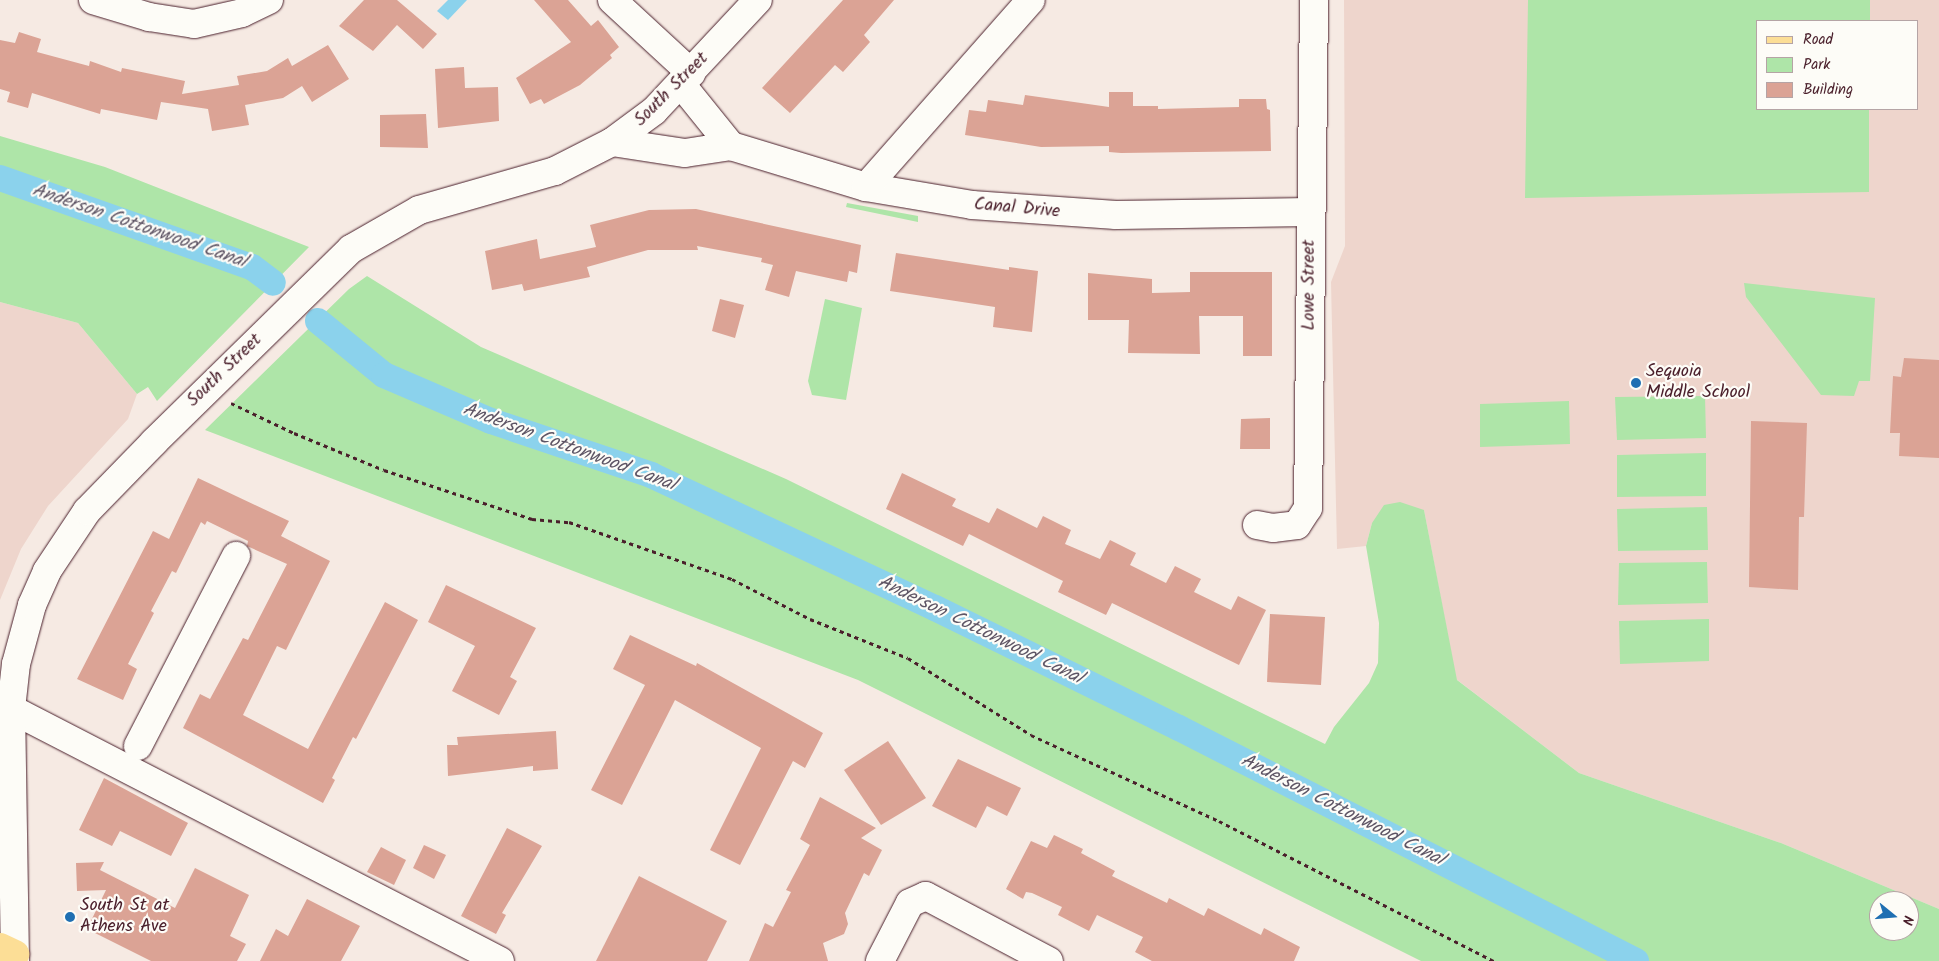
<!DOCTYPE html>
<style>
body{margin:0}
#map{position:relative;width:1939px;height:961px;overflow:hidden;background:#f6eae3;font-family:Kalam,sans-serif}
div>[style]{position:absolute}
.built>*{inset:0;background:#eed5cc}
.green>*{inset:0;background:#aee5a8}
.water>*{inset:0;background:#8bd2ec}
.canal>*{height:26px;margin:-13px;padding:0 13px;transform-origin:13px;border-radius:13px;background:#8bd2ec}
.building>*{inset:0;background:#dba395}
.path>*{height:3px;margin-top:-1.5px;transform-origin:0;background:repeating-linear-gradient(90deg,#4a1f2b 0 4px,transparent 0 8px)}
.roads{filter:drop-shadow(0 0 1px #4a1f2b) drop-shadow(0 0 1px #4a1f2b)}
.minor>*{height:28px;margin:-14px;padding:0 14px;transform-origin:14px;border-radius:14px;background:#fdfcf7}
.major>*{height:28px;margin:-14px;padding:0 14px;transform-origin:14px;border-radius:14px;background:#fcde96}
.dots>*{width:14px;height:14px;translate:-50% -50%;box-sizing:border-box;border:2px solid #fdfcf7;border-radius:50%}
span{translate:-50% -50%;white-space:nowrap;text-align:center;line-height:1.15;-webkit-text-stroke:4.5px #fdfcf7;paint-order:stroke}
.street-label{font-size:18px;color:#4a1f2b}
.poi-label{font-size:18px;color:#4a1f2b}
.left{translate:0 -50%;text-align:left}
.water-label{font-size:19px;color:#5e5565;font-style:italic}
.legend{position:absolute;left:1756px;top:20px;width:162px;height:90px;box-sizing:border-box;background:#fdfcf7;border:1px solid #b5a4a5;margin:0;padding:6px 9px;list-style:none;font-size:15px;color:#4a1f2b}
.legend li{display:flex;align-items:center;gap:10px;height:25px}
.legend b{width:25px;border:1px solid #b5a4a5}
.north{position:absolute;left:1869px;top:891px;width:50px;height:50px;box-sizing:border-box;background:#fdfcf7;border:1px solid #b5a4a5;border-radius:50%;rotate:107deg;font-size:14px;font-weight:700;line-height:20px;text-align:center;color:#4a1f2b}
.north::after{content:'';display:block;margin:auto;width:18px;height:22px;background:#1f6fb2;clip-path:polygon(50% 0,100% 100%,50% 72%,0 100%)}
</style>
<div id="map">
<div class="built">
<i style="clip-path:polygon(evenodd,1344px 0,1939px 0,1939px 909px,1781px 843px,1579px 773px,1456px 679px,1424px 510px,1372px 523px,1366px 546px,1337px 549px,1331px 282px,1345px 246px,1344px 0,1758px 21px,1918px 21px,1918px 109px,1758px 109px,1758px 21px)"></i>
<i style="clip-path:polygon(0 302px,78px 323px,137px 394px,128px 419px,48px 506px,21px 549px,0 600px)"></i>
</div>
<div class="green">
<i style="clip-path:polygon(1528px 0,1870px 0,1870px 21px,1758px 21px,1758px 109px,1869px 109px,1869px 192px,1525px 198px)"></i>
<i style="clip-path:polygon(0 136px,105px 167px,309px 247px,157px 401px,148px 387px,137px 394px,78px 323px,0 302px)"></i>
<i style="clip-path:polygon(847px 203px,918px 216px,918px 222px,846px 207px)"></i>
<i style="clip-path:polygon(evenodd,367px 276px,481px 347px,786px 479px,1325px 744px,1334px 727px,1369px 683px,1378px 663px,1379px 623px,1366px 546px,1372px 523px,1384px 505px,1400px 502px,1424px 510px,1457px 680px,1579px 773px,1781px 843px,1939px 909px,1939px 961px,1421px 961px,858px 680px,205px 430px,349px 289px,367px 276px,1879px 901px,1909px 901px,1909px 931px,1879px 931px,1879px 901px)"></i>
<i style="clip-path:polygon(1744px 283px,1875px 298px,1870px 381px,1859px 381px,1854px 396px,1821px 395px,1746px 297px)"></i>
<i style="clip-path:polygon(825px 299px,862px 308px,846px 400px,812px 395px,808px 381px)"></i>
<i style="clip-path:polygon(1705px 396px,1706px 438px,1617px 440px,1615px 397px)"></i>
<i style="clip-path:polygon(1569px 401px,1570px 444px,1480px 447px,1480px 404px)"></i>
<i style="clip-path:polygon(1706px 453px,1706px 496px,1617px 497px,1617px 455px)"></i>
<i style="clip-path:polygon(1707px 507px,1708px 550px,1618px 551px,1617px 509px)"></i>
<i style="clip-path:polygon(1707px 562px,1708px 603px,1618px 605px,1619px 563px)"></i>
<i style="clip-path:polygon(1709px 619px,1709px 661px,1620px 664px,1619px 621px)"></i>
</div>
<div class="water">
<i style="clip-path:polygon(448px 0,467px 0,448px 20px,437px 11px)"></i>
</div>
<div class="canal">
<i style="left:0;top:178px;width:267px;rotate:19.5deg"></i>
<i style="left:252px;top:267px;width:26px;rotate:37deg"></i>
<i style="left:318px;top:321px;width:85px;rotate:39.3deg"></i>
<i style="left:384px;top:375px;width:116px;rotate:23.3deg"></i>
<i style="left:491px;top:421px;width:169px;rotate:18.6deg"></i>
<i style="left:651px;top:475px;width:314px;rotate:25.1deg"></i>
<i style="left:935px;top:608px;width:272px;rotate:26.2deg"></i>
<i style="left:1179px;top:728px;width:513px;rotate:27.01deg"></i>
</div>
<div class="building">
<i style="clip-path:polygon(364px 0,397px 0,437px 34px,423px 49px,397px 25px,373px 51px,339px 26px)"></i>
<i style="clip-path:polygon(534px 0,568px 0,591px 26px,598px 20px,619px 47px,610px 55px,612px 58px,580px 85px,544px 104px,541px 99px,530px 104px,516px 78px,571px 42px)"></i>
<i style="clip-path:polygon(843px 0,894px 0,864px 35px,870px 42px,843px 72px,835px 65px,790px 113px,762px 88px)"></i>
<i style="clip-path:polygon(19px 32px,41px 39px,37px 52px,89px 66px,90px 61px,121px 72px,122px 68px,185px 81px,182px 94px,239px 85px,237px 76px,267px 71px,288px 58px,292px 66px,328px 45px,349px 79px,312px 102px,302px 86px,283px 98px,245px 105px,249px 125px,212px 131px,208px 109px,161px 102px,157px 120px,101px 109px,100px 114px,32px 93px,28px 108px,7px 102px,10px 92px,0 89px,0 40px,15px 43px)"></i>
<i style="clip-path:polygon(464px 67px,465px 88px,498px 87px,499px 121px,438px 128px,435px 69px)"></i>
<i style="clip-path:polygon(1109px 92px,1133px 92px,1133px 106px,1158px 106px,1158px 109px,1239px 107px,1239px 99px,1266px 99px,1267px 109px,1270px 110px,1271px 151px,1121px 153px,1109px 152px,1109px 146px,1041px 147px,965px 135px,969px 110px,986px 112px,988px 100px,1023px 105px,1025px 95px,1109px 107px)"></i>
<i style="clip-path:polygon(426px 114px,428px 148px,380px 147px,380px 115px)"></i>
<i style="clip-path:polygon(696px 209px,861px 245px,857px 273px,849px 271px,847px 282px,796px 271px,789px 297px,765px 290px,773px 265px,761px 262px,762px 258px,697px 246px,698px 250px,648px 250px,587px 267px,590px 277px,524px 291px,522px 284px,492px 290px,485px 251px,537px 239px,540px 259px,596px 247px,590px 225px,649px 210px)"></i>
<i style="clip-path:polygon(896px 253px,1009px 270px,1009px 267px,1038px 271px,1032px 332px,993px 327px,995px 307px,890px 291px)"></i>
<i style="clip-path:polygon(1190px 272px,1272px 272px,1272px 356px,1243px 356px,1243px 316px,1199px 316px,1200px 354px,1128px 353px,1129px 320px,1088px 320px,1088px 273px,1152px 279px,1152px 293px,1190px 292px)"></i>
<i style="clip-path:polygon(720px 299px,744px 305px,735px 338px,712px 331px)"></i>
<i style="clip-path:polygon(1904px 358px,1939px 360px,1939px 458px,1899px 456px,1900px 433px,1890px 433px,1893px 376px,1901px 377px)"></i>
<i style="clip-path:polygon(1270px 418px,1270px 449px,1240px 449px,1241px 419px)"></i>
<i style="clip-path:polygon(1751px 421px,1807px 423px,1804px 517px,1799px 517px,1798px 590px,1749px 587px)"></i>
<i style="clip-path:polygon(902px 473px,956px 499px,952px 506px,989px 523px,997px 508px,1037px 528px,1043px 516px,1071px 530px,1065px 544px,1100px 559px,1110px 540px,1136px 553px,1130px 565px,1166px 583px,1175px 566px,1201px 579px,1194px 592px,1231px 610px,1238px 596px,1266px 610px,1239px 665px,1112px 603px,1106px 615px,1058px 592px,1063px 581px,969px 534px,963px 546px,886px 509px)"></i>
<i style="clip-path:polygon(198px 478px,289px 521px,281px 536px,330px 561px,286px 650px,277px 646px,243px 715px,308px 749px,385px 602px,418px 620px,356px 739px,353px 737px,332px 778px,335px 780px,323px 803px,183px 728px,200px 694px,210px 699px,243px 638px,248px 640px,287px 564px,247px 546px,248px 541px,207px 521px,205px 525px,201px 522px,176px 573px,172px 571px,151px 611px,154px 613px,128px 664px,137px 669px,123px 700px,77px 679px,153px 531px,169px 539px)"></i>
<i style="clip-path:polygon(446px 585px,536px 628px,510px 677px,517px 681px,499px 715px,452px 691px,475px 646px,428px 622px)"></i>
<i style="clip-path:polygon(1270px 614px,1325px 617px,1321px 685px,1267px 682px)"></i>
<i style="clip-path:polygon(630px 635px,696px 666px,697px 663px,823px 733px,805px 768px,793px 761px,740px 865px,710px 850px,761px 748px,675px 700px,622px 805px,591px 790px,645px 685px,613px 669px)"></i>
<i style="clip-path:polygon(556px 731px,558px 769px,533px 771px,533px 766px,448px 776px,447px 745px,458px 745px,457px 737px)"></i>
<i style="clip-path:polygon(888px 741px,926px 798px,881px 825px,844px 770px)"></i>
<i style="clip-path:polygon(958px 759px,1021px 788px,1007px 816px,987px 806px,976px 828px,932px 806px)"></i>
<i style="clip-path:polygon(104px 778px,188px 823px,171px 856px,120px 831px,112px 846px,79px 830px)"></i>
<i style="clip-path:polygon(820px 797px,876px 828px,861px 838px,882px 850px,869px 876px,864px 873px,845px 913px,848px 924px,844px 934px,823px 943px,828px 961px,749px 961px,765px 923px,773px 927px,791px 892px,786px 890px,810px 845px,800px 839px)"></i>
<i style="clip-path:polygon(507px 828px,542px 846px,502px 913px,506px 915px,496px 934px,461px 916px)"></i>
<i style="clip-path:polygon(1054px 835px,1083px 849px,1081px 853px,1115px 871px,1112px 876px,1167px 903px,1169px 898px,1204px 916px,1208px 908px,1261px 935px,1264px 928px,1300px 947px,1294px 961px,1152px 961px,1135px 952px,1143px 937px,1097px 915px,1089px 931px,1058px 915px,1062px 907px,1032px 893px,1026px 892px,1023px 899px,1006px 889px,1031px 841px,1047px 848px)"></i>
<i style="clip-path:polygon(424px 845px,446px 855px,434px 879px,413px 868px)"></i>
<i style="clip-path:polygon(381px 847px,406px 860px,394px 885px,367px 872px)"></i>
<i style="clip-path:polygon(104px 862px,100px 870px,175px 908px,195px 868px,249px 895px,230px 936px,246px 944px,237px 961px,151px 961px,87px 929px,106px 890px,77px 891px,76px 863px)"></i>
<i style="clip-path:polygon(639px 876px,727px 921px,707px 961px,596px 961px)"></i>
<i style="clip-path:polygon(307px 899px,360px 926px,341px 961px,260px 961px,276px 929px,288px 936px)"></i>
</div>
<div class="path">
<i style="left:231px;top:403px;width:70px;rotate:25.5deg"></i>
<i style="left:294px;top:433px;width:97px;rotate:22.3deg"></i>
<i style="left:384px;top:470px;width:156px;rotate:18.3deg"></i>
<i style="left:532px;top:519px;width:37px;rotate:5deg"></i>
<i style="left:569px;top:522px;width:173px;rotate:19.3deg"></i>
<i style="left:732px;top:579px;width:88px;rotate:27.1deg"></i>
<i style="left:810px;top:619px;width:105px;rotate:21.7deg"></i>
<i style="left:908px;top:658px;width:145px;rotate:32deg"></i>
<i style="left:1031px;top:735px;width:207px;rotate:24.6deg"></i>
<i style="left:1219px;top:821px;width:309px;rotate:27deg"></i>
</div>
<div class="roads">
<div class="minor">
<i style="left:93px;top:0;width:59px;rotate:16.9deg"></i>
<i style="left:149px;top:17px;width:46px;rotate:8.8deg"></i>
<i style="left:194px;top:24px;width:49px;rotate:-12.9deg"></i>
<i style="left:242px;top:13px;width:30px;rotate:-26deg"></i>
<i style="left:612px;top:0;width:108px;rotate:42.7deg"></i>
<i style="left:681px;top:84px;width:80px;rotate:51.1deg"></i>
<i style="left:612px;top:142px;width:74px;rotate:8.6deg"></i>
<i style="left:685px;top:153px;width:47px;rotate:-8.7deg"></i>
<i style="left:731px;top:146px;width:141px;rotate:16.9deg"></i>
<i style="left:866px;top:187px;width:108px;rotate:9.6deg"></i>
<i style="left:972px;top:205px;width:144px;rotate:4deg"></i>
<i style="left:1116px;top:215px;width:195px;rotate:-0.9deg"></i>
<i style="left:866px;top:187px;width:249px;rotate:-48.6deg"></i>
<i style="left:1257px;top:525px;width:16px;rotate:11deg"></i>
<i style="left:1273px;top:528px;width:24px;rotate:-7deg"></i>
<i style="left:1297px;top:525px;width:20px;rotate:-57deg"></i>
<i style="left:1308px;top:508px;width:508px;rotate:-89.32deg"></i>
<i style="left:11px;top:709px;width:550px;rotate:27.26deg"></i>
<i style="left:138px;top:746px;width:214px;rotate:-62.7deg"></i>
<i style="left:15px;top:961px;width:252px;rotate:-90.9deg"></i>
<i style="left:11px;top:709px;width:45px;rotate:-83.7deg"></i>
<i style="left:16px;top:664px;width:61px;rotate:-74.8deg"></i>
<i style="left:32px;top:605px;width:37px;rotate:-66deg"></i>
<i style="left:47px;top:571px;width:72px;rotate:-56.3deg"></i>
<i style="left:87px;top:511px;width:96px;rotate:-45.8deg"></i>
<i style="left:154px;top:442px;width:276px;rotate:-44.4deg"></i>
<i style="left:351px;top:249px;width:78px;rotate:-29.8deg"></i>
<i style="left:419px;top:210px;width:141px;rotate:-16deg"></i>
<i style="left:555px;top:171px;width:64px;rotate:-27deg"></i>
<i style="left:612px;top:142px;width:52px;rotate:-36.4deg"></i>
<i style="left:654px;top:111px;width:152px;rotate:-46.9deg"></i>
<i style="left:880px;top:961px;width:65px;rotate:-62.7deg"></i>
<i style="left:910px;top:903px;width:17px;rotate:-24deg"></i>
<i style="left:926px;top:896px;width:139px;rotate:27.9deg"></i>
</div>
<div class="major">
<i style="left:0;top:947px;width:17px;rotate:25deg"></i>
</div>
</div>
<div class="dots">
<i style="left:1636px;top:383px;background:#1f6fb2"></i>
<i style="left:70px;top:917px;background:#1f6fb2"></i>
</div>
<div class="street-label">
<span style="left:672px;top:90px;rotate:-45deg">South Street</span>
<span style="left:1017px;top:209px;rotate:5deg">Canal Drive</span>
<span style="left:1310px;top:285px;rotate:-90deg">Lowe Street</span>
<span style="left:225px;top:371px;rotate:-44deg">South Street</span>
</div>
<div class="poi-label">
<span class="left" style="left:1646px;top:383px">Sequoia<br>Middle School</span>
<span class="left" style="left:80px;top:917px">South St at<br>Athens Ave</span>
</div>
<div class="water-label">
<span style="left:139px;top:227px;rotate:19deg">Anderson Cottonwood Canal</span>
<span style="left:569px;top:448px;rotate:20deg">Anderson Cottonwood Canal</span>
<span style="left:980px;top:631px;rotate:26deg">Anderson Cottonwood Canal</span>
<span style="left:1342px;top:811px;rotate:27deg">Anderson Cottonwood Canal</span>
</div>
<ul class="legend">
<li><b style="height:6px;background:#fcde96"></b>Road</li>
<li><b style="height:14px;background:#aee5a8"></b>Park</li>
<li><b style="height:14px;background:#dba395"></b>Building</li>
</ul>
<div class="north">N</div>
</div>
